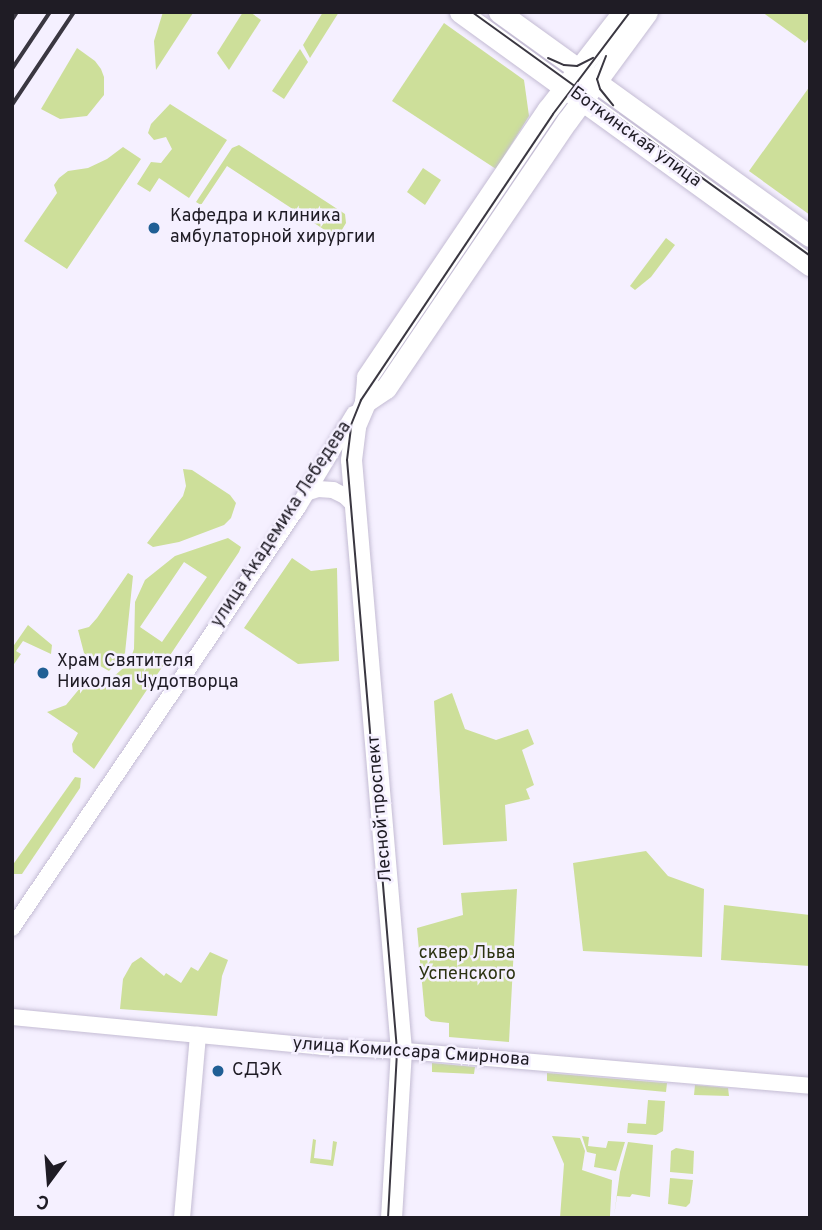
<!DOCTYPE html>
<meta charset="utf-8">
<style>
body{margin:0}
#map{position:relative;width:822px;height:1230px;overflow:hidden;background:#f5f0ff;font-family:Overpass,sans-serif}
div>[style]{position:absolute}
.green>*{inset:0;background:#cddf9a}
.roads{filter:drop-shadow(0 0 2px #c4bcd4) drop-shadow(0 0 2px #c4bcd4)}
.minor>*{height:16px;margin:-8px;padding:0 8px;transform-origin:8px;border-radius:8px;background:#fff}
.major>*{height:21px;margin:-10.5px;padding:0 10.5px;transform-origin:10.5px;border-radius:10.5px;background:#fff}
.tram>*{height:2px;margin:-1px;padding:0 1px;transform-origin:1px;border-radius:1px;background:#3a3741}
.rail>*{height:3.5px;margin:-1.75px;padding:0 1.75px;transform-origin:1.75px;border-radius:1.75px;background:#3a3741}
.dots>*{width:19px;height:19px;translate:-50% -50%;box-sizing:border-box;border:4px solid #f5f0ff;border-radius:50%}
span{translate:-50% -50%;white-space:nowrap;text-align:center;line-height:1.15;-webkit-text-stroke:5px #f5f0ff;paint-order:stroke}
.street-label{font-size:18px;color:#1f1c25}
.poi-label{font-size:18px;color:#1f1c25}
.left{translate:0 -50%;text-align:left}
.park-label{font-size:18px;color:#2c3312}
.frame{position:absolute;inset:0;border:14px solid #1f1c25;pointer-events:none}
.north{position:absolute;left:14px;top:1146px;width:70px;height:70px;-webkit-text-stroke:5px #f5f0ff;paint-order:stroke;rotate:196deg;font-size:19px;font-weight:700;line-height:28px;text-align:center;color:#1f1c25}
.north::after{content:'';display:block;margin:auto;width:24px;height:32px;background:#1f1c25;clip-path:polygon(50% 0,100% 100%,50% 72%,0 100%)}
</style>
<div id="map">
<div class="green">
<i style="clip-path:polygon(163px 12px,193px 13px,156px 70px,154px 41px)"></i>
<i style="clip-path:polygon(243px 12px,250px 12px,261px 20px,229px 70px,217px 53px)"></i>
<i style="clip-path:polygon(323px 12px,339px 12px,310px 58px,303px 45px)"></i>
<i style="clip-path:polygon(762px 12px,810px 12px,810px 37px,805px 43px)"></i>
<i style="clip-path:polygon(444px 23px,524px 80px,529px 116px,496px 169px,392px 101px)"></i>
<i style="clip-path:polygon(77px 48px,95px 61px,101px 69px,104px 77px,104px 95px,87px 116px,60px 119px,41px 109px)"></i>
<i style="clip-path:polygon(300px 49px,308px 62px,284px 99px,272px 91px)"></i>
<i style="clip-path:polygon(810px 86px,810px 215px,749px 171px)"></i>
<i style="clip-path:polygon(170px 104px,227px 140px,189px 198px,159px 178px,150px 192px,137px 184px,151px 162px,161px 163px,172px 149px,166px 137px,154px 140px,148px 133px,151px 124px)"></i>
<i style="clip-path:polygon(239px 145px,345px 214px,346px 223px,337px 238px,227px 166px,201px 205px,196px 202px,232px 148px)"></i>
<i style="clip-path:polygon(123px 147px,141px 159px,67px 269px,24px 241px,57px 193px,54px 185px,59px 178px,68px 171px,88px 168px,107px 159px)"></i>
<i style="clip-path:polygon(423px 168px,441px 180px,425px 205px,407px 192px)"></i>
<i style="clip-path:polygon(666px 238px,675px 245px,651px 277px,635px 290px,630px 286px)"></i>
<i style="clip-path:polygon(183px 469px,192px 470px,230px 495px,236px 503px,231px 518px,224px 525px,179px 542px,153px 547px,147px 543px,183px 496px,186px 486px)"></i>
<i style="clip-path:polygon(evenodd,228px 538px,241px 547px,239px 552px,94px 769px,73px 752px,72px 744px,78px 733px,47px 712px,66px 705px,85px 682px,91px 678px,112px 678px,129px 663px,134px 649px,135px 602px,145px 580px,175px 556px,228px 538px,184px 562px,207px 577px,162px 642px,140px 627px,184px 562px)"></i>
<i style="clip-path:polygon(292px 558px,311px 571px,337px 568px,339px 661px,298px 664px,244px 628px)"></i>
<i style="clip-path:polygon(128px 573px,133px 576px,125px 653px,109px 671px,95px 663px,84px 653px,78px 630px,89px 627px,97px 618px)"></i>
<i style="clip-path:polygon(28px 625px,52px 645px,51px 654px,23px 641px,16px 651px,21px 654px,12px 667px,12px 648px)"></i>
<i style="clip-path:polygon(452px 693px,465px 729px,496px 740px,528px 729px,534px 744px,522px 750px,534px 785px,526px 789px,530px 799px,505px 805px,507px 841px,443px 845px,434px 701px)"></i>
<i style="clip-path:polygon(75px 777px,81px 778px,80px 788px,22px 874px,12px 874px,12px 866px)"></i>
<i style="clip-path:polygon(646px 851px,668px 876px,704px 889px,702px 957px,583px 951px,573px 863px)"></i>
<i style="clip-path:polygon(517px 889px,509px 1042px,449px 1037px,449px 1023px,431px 1021px,425px 1016px,417px 928px,463px 915px,461px 893px)"></i>
<i style="clip-path:polygon(724px 905px,810px 915px,810px 966px,721px 960px)"></i>
<i style="clip-path:polygon(210px 952px,228px 960px,222px 976px,217px 1016px,120px 1009px,123px 979px,132px 963px,141px 957px,164px 976px,166px 973px,181px 983px,191px 967px,198px 971px)"></i>
<i style="clip-path:polygon(432px 1063px,475px 1067px,474px 1074px,432px 1072px)"></i>
<i style="clip-path:polygon(547px 1073px,664px 1083px,667px 1083px,666px 1092px,547px 1081px)"></i>
<i style="clip-path:polygon(695px 1085px,728px 1088px,729px 1096px,694px 1095px)"></i>
<i style="clip-path:polygon(648px 1100px,665px 1101px,663px 1131px,656px 1135px,627px 1133px,628px 1123px,646px 1124px)"></i>
<i style="clip-path:polygon(552px 1136px,580px 1138px,585px 1151px,582px 1170px,612px 1180px,610px 1216px,560px 1218px,564px 1164px)"></i>
<i style="clip-path:polygon(582px 1136px,589px 1137px,588px 1146px,606px 1148px,608px 1141px,625px 1142px,616px 1171px,594px 1167px,596px 1154px,587px 1152px)"></i>
<i style="clip-path:polygon(313px 1139px,316px 1140px,314px 1158px,331px 1160px,333px 1141px,337px 1142px,333px 1166px,310px 1163px)"></i>
<i style="clip-path:polygon(628px 1142px,653px 1145px,650px 1197px,632px 1194px,630px 1197px,617px 1196px,614px 1216px,620px 1172px)"></i>
<i style="clip-path:polygon(676px 1148px,694px 1151px,693px 1174px,670px 1172px,671px 1151px)"></i>
<i style="clip-path:polygon(670px 1178px,693px 1180px,690px 1203px,686px 1207px,668px 1204px)"></i>
</div>
<div class="roads">
<div class="minor">
<i style="left:306px;top:493px;width:13px;rotate:-18deg"></i>
<i style="left:318px;top:489px;width:15px;rotate:4deg"></i>
<i style="left:333px;top:490px;width:13px;rotate:27deg"></i>
<i style="left:345px;top:496px;width:13px;rotate:45deg"></i>
<i style="left:12px;top:928px;width:509px;rotate:-55.81deg"></i>
<i style="left:298px;top:507px;width:109px;rotate:-58.9deg"></i>
<i style="left:12px;top:1017px;width:311px;rotate:5.5deg"></i>
<i style="left:322px;top:1047px;width:83px;rotate:2.8deg"></i>
<i style="left:405px;top:1051px;width:407px;rotate:4.9deg"></i>
<i style="left:182px;top:1218px;width:184px;rotate:-85deg"></i>
</div>
<div class="major">
<i style="left:460px;top:12px;width:432px;rotate:35.9deg"></i>
<i style="left:499px;top:12px;width:383px;rotate:35.8deg"></i>
<i style="left:365px;top:402px;width:25px;rotate:-34deg"></i>
<i style="left:386px;top:388px;width:323px;rotate:-55.9deg"></i>
<i style="left:567px;top:121px;width:135px;rotate:-53.7deg"></i>
<i style="left:391px;top:1218px;width:168px;rotate:-86.6deg"></i>
<i style="left:401px;top:1050px;width:592px;rotate:-94.84deg"></i>
<i style="left:351px;top:460px;width:34px;rotate:-83deg"></i>
<i style="left:355px;top:426px;width:26px;rotate:-67deg"></i>
<i style="left:365px;top:402px;width:25px;rotate:-85deg"></i>
<i style="left:367px;top:377px;width:323px;rotate:-56deg"></i>
<i style="left:548px;top:109px;width:123px;rotate:-52.3deg"></i>
</div>
</div>
<div class="tram">
<i style="left:472px;top:12px;width:417px;rotate:35.8deg"></i>
<i style="left:606px;top:56px;width:25px;rotate:111deg"></i>
<i style="left:597px;top:79px;width:10px;rotate:73deg"></i>
<i style="left:600px;top:89px;width:21px;rotate:51deg"></i>
<i style="left:548px;top:58px;width:17px;rotate:24deg"></i>
<i style="left:564px;top:65px;width:13px;rotate:4deg"></i>
<i style="left:577px;top:66px;width:18px;rotate:-27deg"></i>
<i style="left:388px;top:1218px;width:168px;rotate:-86.9deg"></i>
<i style="left:397px;top:1050px;width:592px;rotate:-94.84deg"></i>
<i style="left:347px;top:460px;width:35px;rotate:-83deg"></i>
<i style="left:351px;top:425px;width:27px;rotate:-68deg"></i>
<i style="left:361px;top:400px;width:344px;rotate:-56.1deg"></i>
<i style="left:553px;top:114px;width:128px;rotate:-53deg"></i>
</div>
<div class="rail">
<i style="left:12px;top:20px;width:9px;rotate:-58deg"></i>
<i style="left:12px;top:69px;width:69px;rotate:-56.3deg"></i>
<i style="left:12px;top:105px;width:112px;rotate:-56.3deg"></i>
</div>
<div class="dots">
<i style="left:154px;top:228px;background:#205f95"></i>
<i style="left:43px;top:673px;background:#205f95"></i>
<i style="left:218px;top:1071px;background:#205f95"></i>
</div>
<div class="street-label">
<span style="left:635px;top:138px;rotate:36deg">Боткинская улица</span>
<span style="left:282px;top:525px;rotate:-57deg">улица Академика Лебедева</span>
<span style="left:381px;top:809px;rotate:-95deg">Лесной проспект</span>
<span style="left:411px;top:1053px;rotate:4deg">улица Комиссара Смирнова</span>
</div>
<div class="poi-label">
<span class="left" style="left:170px;top:228px">Кафедра и клиника<br>амбулаторной хирургии</span>
<span class="left" style="left:57px;top:673px">Храм Святителя<br>Николая Чудотворца</span>
<span class="left" style="left:232px;top:1071px">СДЭК</span>
</div>
<div class="park-label">
<span style="left:467px;top:965px">сквер Льва<br>Успенского</span>
</div>
<div class="frame"></div>
<div class="north">С</div>
</div>
